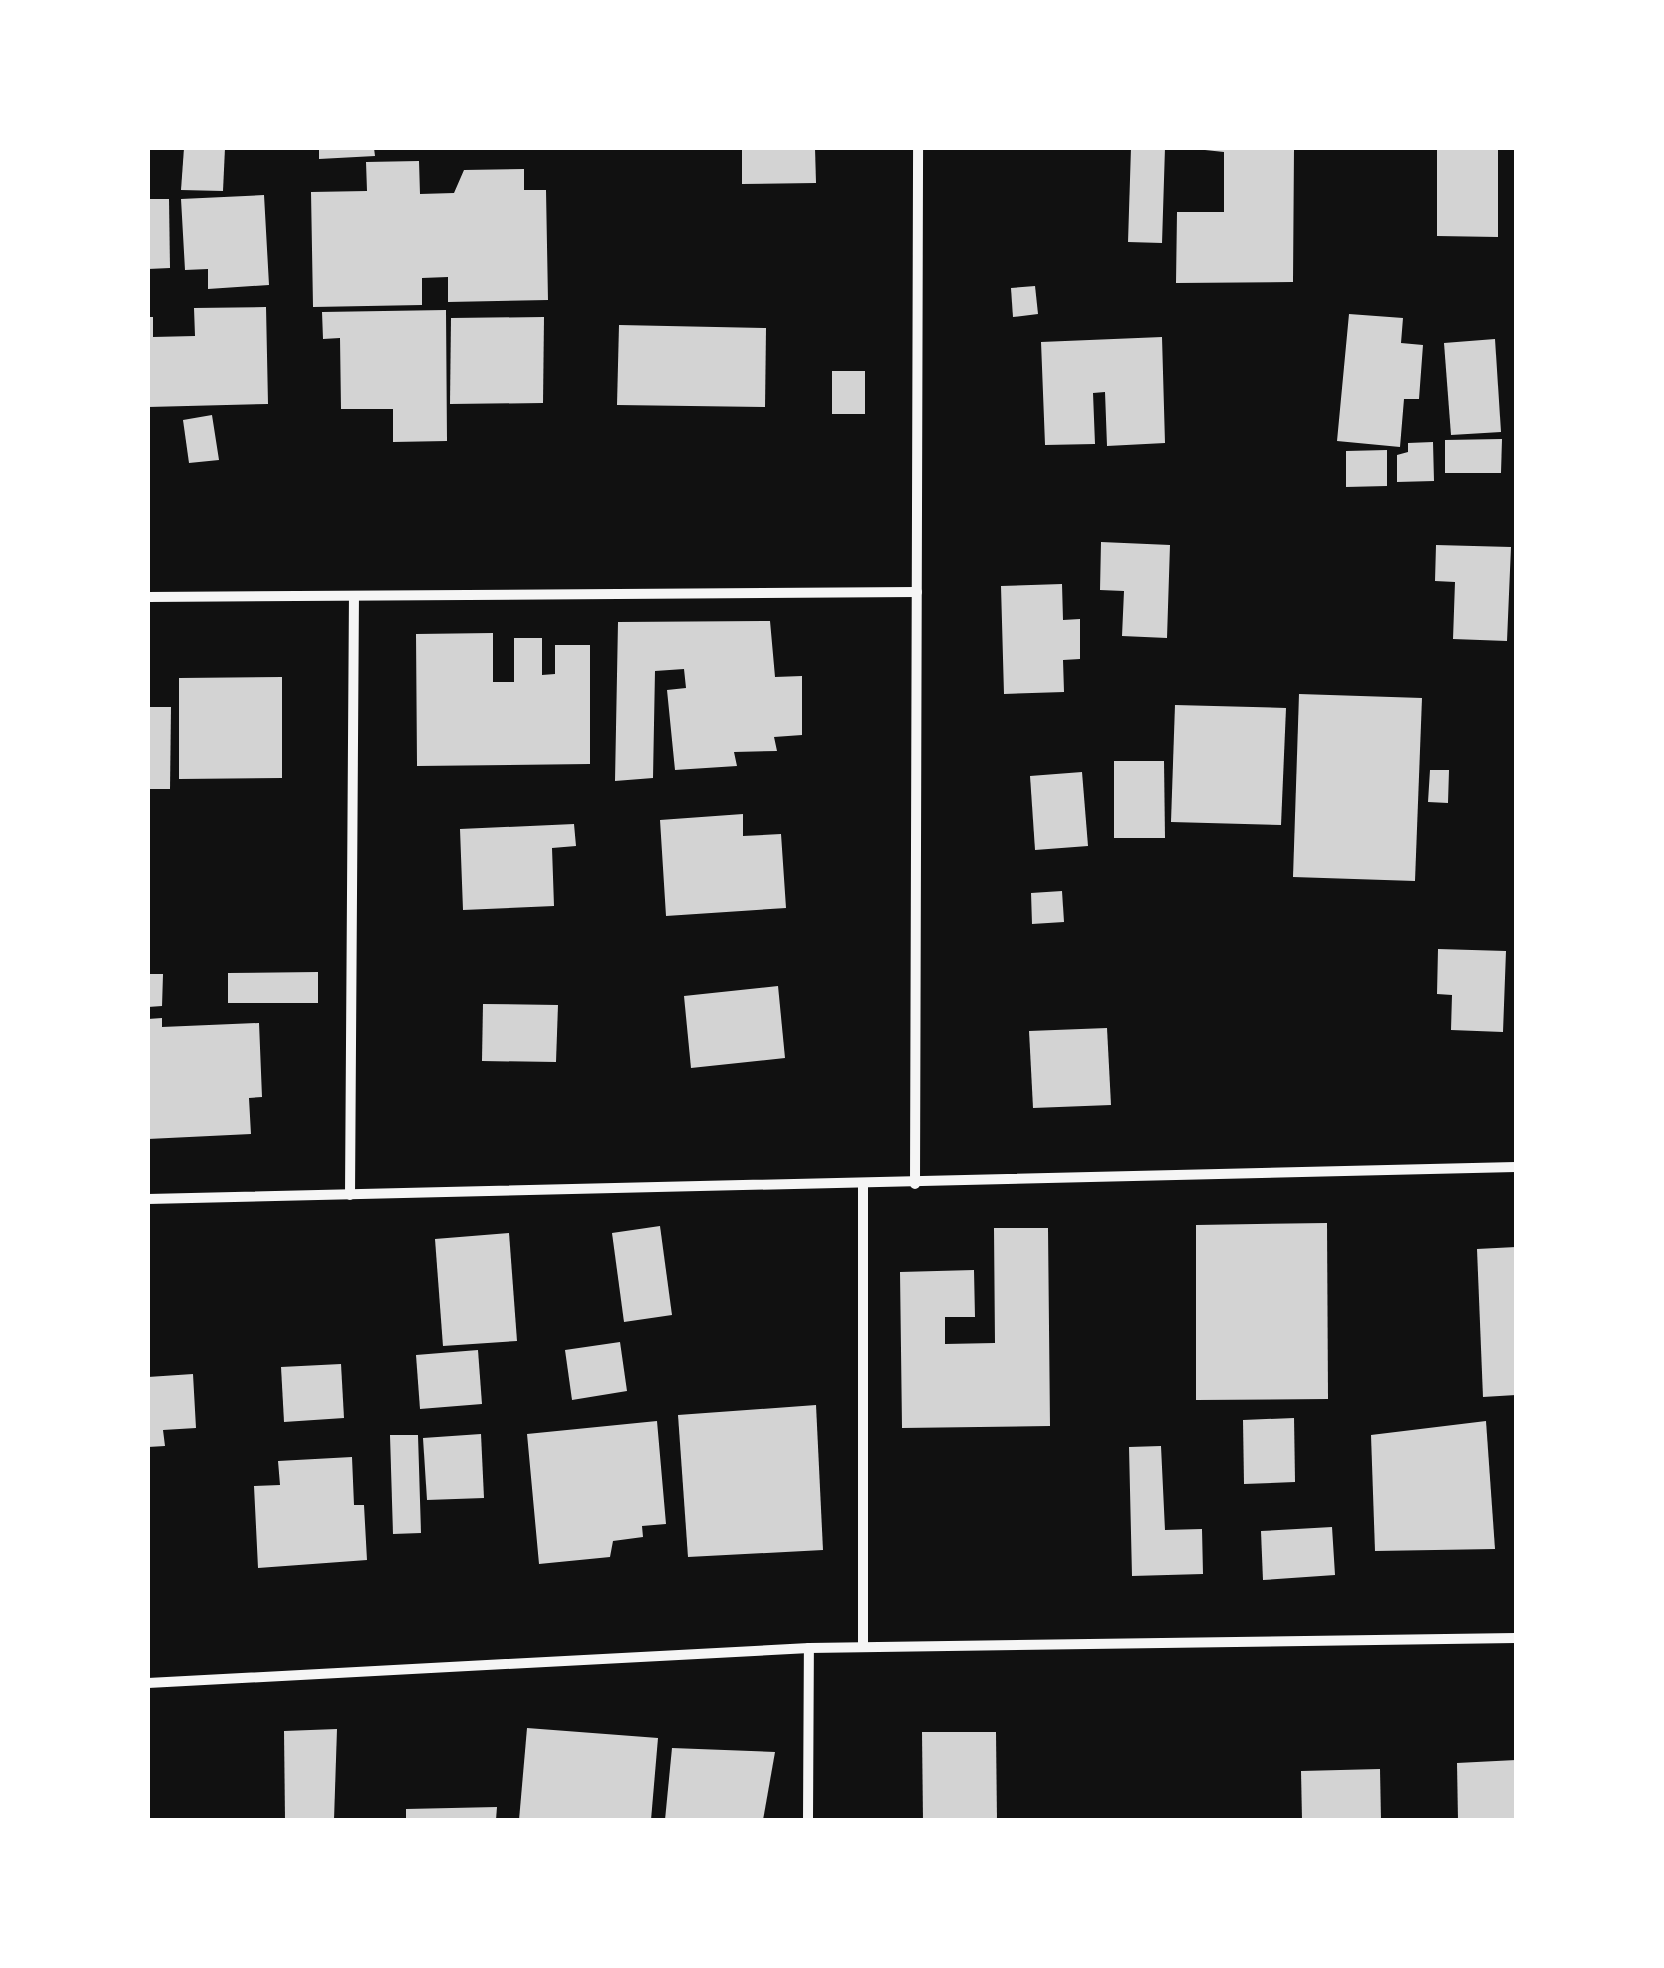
<!DOCTYPE html>
<style>
body{margin:0}
#map{position:relative;width:1664px;height:1968px;overflow:hidden;background:#111;font-family:Montserrat,sans-serif}
div>[style]{position:absolute}
.building>*{inset:0;background:#d3d3d3}
.minor>*{height:10px;margin:-5px;padding:0 5px;transform-origin:5px;border-radius:5px;background:#f5f5f5}
span{translate:-50% -50%;white-space:nowrap;text-align:center;line-height:1.15;-webkit-text-stroke:9px #fff;paint-order:stroke}
.frame{position:absolute;inset:0;border:150px solid #fff;pointer-events:none}
</style>
<div id="map">
<div class="building">
<i style="clip-path:polygon(184px 148px,225px 148px,223px 191px,181px 190px)"></i>
<i style="clip-path:polygon(319px 148px,374px 148px,375px 156px,319px 159px)"></i>
<i style="clip-path:polygon(742px 148px,815px 148px,816px 183px,742px 184px)"></i>
<i style="clip-path:polygon(1131px 148px,1165px 148px,1162px 243px,1128px 242px)"></i>
<i style="clip-path:polygon(1186px 148px,1294px 148px,1293px 282px,1176px 283px,1177px 212px,1224px 212px,1224px 152px)"></i>
<i style="clip-path:polygon(1437px 148px,1498px 148px,1498px 237px,1437px 236px)"></i>
<i style="clip-path:polygon(419px 161px,420px 194px,454px 193px,464px 170px,524px 169px,524px 190px,546px 190px,548px 300px,448px 302px,448px 277px,422px 278px,422px 305px,313px 307px,311px 192px,367px 191px,366px 162px)"></i>
<i style="clip-path:polygon(264px 195px,269px 285px,208px 289px,208px 269px,185px 270px,181px 199px)"></i>
<i style="clip-path:polygon(148px 199px,169px 199px,170px 268px,148px 269px)"></i>
<i style="clip-path:polygon(1035px 286px,1038px 314px,1013px 317px,1011px 288px)"></i>
<i style="clip-path:polygon(266px 307px,268px 404px,148px 407px,148px 317px,153px 317px,153px 337px,195px 336px,194px 308px)"></i>
<i style="clip-path:polygon(446px 310px,447px 441px,393px 442px,393px 409px,341px 409px,340px 338px,323px 339px,322px 312px)"></i>
<i style="clip-path:polygon(1349px 314px,1403px 318px,1401px 343px,1423px 345px,1419px 399px,1404px 399px,1400px 447px,1337px 441px)"></i>
<i style="clip-path:polygon(544px 317px,543px 403px,450px 404px,451px 318px)"></i>
<i style="clip-path:polygon(619px 325px,766px 328px,765px 407px,617px 405px)"></i>
<i style="clip-path:polygon(1162px 337px,1165px 443px,1107px 446px,1105px 392px,1093px 393px,1095px 444px,1045px 445px,1041px 342px)"></i>
<i style="clip-path:polygon(1495px 339px,1501px 432px,1451px 435px,1444px 343px)"></i>
<i style="clip-path:polygon(832px 371px,865px 371px,865px 414px,832px 414px)"></i>
<i style="clip-path:polygon(212px 415px,219px 460px,189px 463px,183px 420px)"></i>
<i style="clip-path:polygon(1502px 439px,1501px 473px,1445px 473px,1445px 440px)"></i>
<i style="clip-path:polygon(1433px 442px,1434px 481px,1397px 482px,1397px 455px,1408px 452px,1408px 443px)"></i>
<i style="clip-path:polygon(1387px 450px,1387px 486px,1346px 487px,1346px 451px)"></i>
<i style="clip-path:polygon(1101px 542px,1170px 545px,1167px 638px,1122px 636px,1124px 591px,1100px 590px)"></i>
<i style="clip-path:polygon(1436px 545px,1511px 547px,1507px 641px,1453px 639px,1455px 582px,1435px 581px)"></i>
<i style="clip-path:polygon(1062px 584px,1063px 620px,1080px 619px,1080px 659px,1063px 660px,1064px 692px,1004px 694px,1001px 586px)"></i>
<i style="clip-path:polygon(770px 621px,775px 677px,802px 676px,802px 735px,774px 737px,777px 751px,734px 752px,737px 766px,675px 770px,667px 690px,686px 688px,684px 669px,655px 671px,653px 778px,615px 781px,618px 622px)"></i>
<i style="clip-path:polygon(493px 633px,493px 682px,514px 682px,514px 638px,542px 638px,542px 675px,555px 674px,555px 645px,590px 645px,590px 764px,417px 766px,416px 634px)"></i>
<i style="clip-path:polygon(282px 677px,282px 778px,179px 779px,179px 678px)"></i>
<i style="clip-path:polygon(1299px 694px,1422px 698px,1415px 881px,1293px 877px)"></i>
<i style="clip-path:polygon(1175px 705px,1286px 708px,1281px 825px,1171px 822px)"></i>
<i style="clip-path:polygon(148px 707px,171px 707px,170px 789px,148px 789px)"></i>
<i style="clip-path:polygon(1114px 761px,1164px 761px,1165px 838px,1114px 838px)"></i>
<i style="clip-path:polygon(1430px 770px,1449px 770px,1448px 803px,1428px 802px)"></i>
<i style="clip-path:polygon(1082px 772px,1088px 846px,1035px 850px,1030px 776px)"></i>
<i style="clip-path:polygon(743px 814px,743px 836px,781px 834px,786px 908px,666px 916px,660px 820px)"></i>
<i style="clip-path:polygon(574px 824px,576px 846px,552px 848px,554px 906px,463px 910px,460px 829px)"></i>
<i style="clip-path:polygon(1062px 891px,1064px 922px,1032px 924px,1031px 893px)"></i>
<i style="clip-path:polygon(1438px 949px,1506px 951px,1503px 1032px,1451px 1030px,1452px 995px,1437px 994px)"></i>
<i style="clip-path:polygon(318px 972px,318px 1003px,228px 1003px,228px 973px)"></i>
<i style="clip-path:polygon(148px 974px,163px 974px,162px 1006px,148px 1007px)"></i>
<i style="clip-path:polygon(778px 986px,785px 1058px,691px 1068px,684px 996px)"></i>
<i style="clip-path:polygon(483px 1004px,558px 1005px,556px 1062px,482px 1061px)"></i>
<i style="clip-path:polygon(162px 1018px,162px 1027px,259px 1023px,262px 1097px,249px 1098px,251px 1134px,148px 1139px,148px 1019px)"></i>
<i style="clip-path:polygon(1107px 1028px,1111px 1105px,1033px 1108px,1029px 1031px)"></i>
<i style="clip-path:polygon(1327px 1223px,1328px 1399px,1196px 1400px,1196px 1225px)"></i>
<i style="clip-path:polygon(660px 1226px,672px 1315px,624px 1322px,612px 1233px)"></i>
<i style="clip-path:polygon(994px 1228px,1048px 1228px,1050px 1426px,902px 1428px,900px 1272px,974px 1270px,975px 1317px,945px 1317px,945px 1344px,995px 1343px)"></i>
<i style="clip-path:polygon(509px 1233px,517px 1341px,443px 1346px,435px 1239px)"></i>
<i style="clip-path:polygon(1516px 1247px,1516px 1395px,1483px 1397px,1477px 1249px)"></i>
<i style="clip-path:polygon(620px 1342px,627px 1391px,572px 1400px,565px 1350px)"></i>
<i style="clip-path:polygon(478px 1350px,482px 1404px,420px 1409px,416px 1355px)"></i>
<i style="clip-path:polygon(341px 1364px,344px 1418px,284px 1422px,281px 1367px)"></i>
<i style="clip-path:polygon(193px 1374px,196px 1428px,163px 1430px,165px 1446px,148px 1447px,148px 1377px)"></i>
<i style="clip-path:polygon(816px 1405px,823px 1550px,688px 1557px,678px 1415px)"></i>
<i style="clip-path:polygon(1294px 1418px,1295px 1482px,1244px 1484px,1243px 1420px)"></i>
<i style="clip-path:polygon(657px 1421px,666px 1524px,642px 1526px,643px 1537px,613px 1541px,610px 1557px,539px 1564px,527px 1434px)"></i>
<i style="clip-path:polygon(1486px 1421px,1495px 1549px,1375px 1551px,1371px 1435px)"></i>
<i style="clip-path:polygon(481px 1434px,484px 1498px,427px 1500px,423px 1438px)"></i>
<i style="clip-path:polygon(390px 1435px,418px 1435px,421px 1533px,393px 1534px)"></i>
<i style="clip-path:polygon(1161px 1446px,1165px 1530px,1202px 1529px,1203px 1574px,1132px 1576px,1129px 1447px)"></i>
<i style="clip-path:polygon(352px 1457px,354px 1505px,364px 1505px,367px 1560px,258px 1568px,254px 1486px,280px 1485px,278px 1461px)"></i>
<i style="clip-path:polygon(1332px 1527px,1335px 1575px,1263px 1580px,1261px 1531px)"></i>
<i style="clip-path:polygon(527px 1728px,658px 1738px,651px 1820px,519px 1820px)"></i>
<i style="clip-path:polygon(337px 1729px,334px 1820px,285px 1820px,284px 1731px)"></i>
<i style="clip-path:polygon(922px 1732px,996px 1732px,997px 1820px,923px 1820px)"></i>
<i style="clip-path:polygon(672px 1748px,775px 1752px,763px 1820px,665px 1820px)"></i>
<i style="clip-path:polygon(1516px 1760px,1516px 1820px,1458px 1820px,1457px 1763px)"></i>
<i style="clip-path:polygon(1380px 1769px,1381px 1820px,1302px 1820px,1301px 1771px)"></i>
<i style="clip-path:polygon(497px 1807px,496px 1820px,406px 1820px,406px 1809px)"></i>
</div>
<div class="minor">
<i style="left:148px;top:597px;width:769px;rotate:-0.37deg"></i>
<i style="left:915px;top:1184px;width:1036px;rotate:-89.83deg"></i>
<i style="left:863px;top:1185px;width:462px;rotate:90deg"></i>
<i style="left:350px;top:1195px;width:599px;rotate:-89.62deg"></i>
<i style="left:148px;top:1199px;width:1368px;rotate:-1.34deg"></i>
<i style="left:148px;top:1683px;width:662px;rotate:-3.03deg"></i>
<i style="left:809px;top:1648px;width:707px;rotate:-0.81deg"></i>
<i style="left:808px;top:1820px;width:172px;rotate:-89.7deg"></i>
</div>
<div class="frame"></div>
</div>
